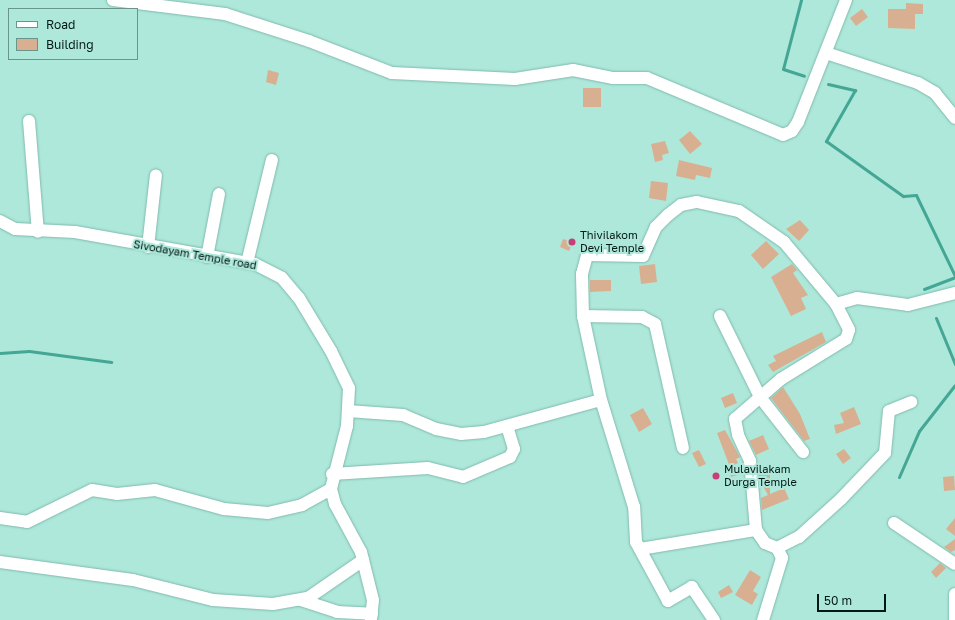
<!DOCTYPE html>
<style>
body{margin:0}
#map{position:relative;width:955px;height:620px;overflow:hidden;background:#ade8da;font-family:"Golos Text",sans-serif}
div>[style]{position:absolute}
.stream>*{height:3px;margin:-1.5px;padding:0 1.5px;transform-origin:1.5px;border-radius:1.5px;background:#44a795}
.building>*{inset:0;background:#d8b091}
.roads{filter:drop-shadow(0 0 1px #80baad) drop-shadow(0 0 1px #80baad)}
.minor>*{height:12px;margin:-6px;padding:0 6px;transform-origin:6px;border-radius:6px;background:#fff}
.dots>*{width:11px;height:11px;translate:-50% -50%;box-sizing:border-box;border:2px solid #ade8da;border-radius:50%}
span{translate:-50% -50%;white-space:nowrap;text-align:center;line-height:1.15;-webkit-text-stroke:4px #ade8da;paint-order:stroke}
.poi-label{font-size:11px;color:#031915}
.left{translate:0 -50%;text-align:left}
.street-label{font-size:11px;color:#031915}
.legend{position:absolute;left:8px;top:8px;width:130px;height:52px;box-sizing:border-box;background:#ade8da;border:1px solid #69958b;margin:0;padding:5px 7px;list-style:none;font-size:12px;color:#031915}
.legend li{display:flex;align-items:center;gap:8px;height:20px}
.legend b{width:20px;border:1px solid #69958b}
.scale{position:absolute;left:817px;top:594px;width:69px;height:18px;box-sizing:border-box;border:2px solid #031915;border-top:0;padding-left:5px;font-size:12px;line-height:14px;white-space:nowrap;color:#031915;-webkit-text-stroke:3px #ade8da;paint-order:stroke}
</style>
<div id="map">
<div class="stream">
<i style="left:801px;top:0;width:71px;rotate:104.6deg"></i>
<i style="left:783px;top:69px;width:22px;rotate:18deg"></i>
<i style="left:828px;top:84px;width:28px;rotate:13deg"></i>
<i style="left:855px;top:90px;width:59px;rotate:119.6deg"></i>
<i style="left:826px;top:141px;width:95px;rotate:35.5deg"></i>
<i style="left:903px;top:196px;width:13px;rotate:-4deg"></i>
<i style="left:916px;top:195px;width:90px;rotate:64.3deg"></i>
<i style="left:924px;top:289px;width:33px;rotate:-21deg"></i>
<i style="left:936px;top:318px;width:50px;rotate:67.6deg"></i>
<i style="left:0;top:353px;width:29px;rotate:-4deg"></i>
<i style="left:29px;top:351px;width:83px;rotate:7.6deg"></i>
<i style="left:899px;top:477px;width:50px;rotate:-66.5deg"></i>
<i style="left:919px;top:431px;width:58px;rotate:-52deg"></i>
</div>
<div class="building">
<i style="clip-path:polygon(906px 3px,923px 4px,923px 14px,915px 14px,915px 29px,888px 28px,888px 9px,906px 9px)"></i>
<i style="clip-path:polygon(862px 9px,868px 17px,856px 26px,850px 18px)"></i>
<i style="clip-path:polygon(268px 70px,279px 73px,276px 85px,266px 82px)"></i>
<i style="clip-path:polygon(583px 88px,601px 88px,601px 107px,583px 107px)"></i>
<i style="clip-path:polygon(690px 131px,702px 144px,690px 154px,679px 140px)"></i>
<i style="clip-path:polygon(665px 141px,669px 153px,662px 155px,663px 160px,655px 162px,651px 144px)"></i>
<i style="clip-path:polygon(679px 160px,712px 168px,710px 178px,696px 175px,695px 180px,676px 176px)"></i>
<i style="clip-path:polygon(651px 181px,668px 183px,666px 201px,649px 198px)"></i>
<i style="clip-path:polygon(800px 220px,809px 230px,799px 241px,786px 229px)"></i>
<i style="clip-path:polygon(563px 239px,573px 242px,569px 251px,560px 247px)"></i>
<i style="clip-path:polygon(766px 241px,779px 254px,763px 269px,751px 255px)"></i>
<i style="clip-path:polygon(655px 264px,657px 282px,641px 284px,639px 266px)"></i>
<i style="clip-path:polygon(792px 264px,797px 270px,793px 273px,808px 295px,801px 298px,806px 309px,791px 316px,771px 277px)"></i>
<i style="clip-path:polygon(590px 280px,611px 280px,611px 291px,590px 292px)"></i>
<i style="clip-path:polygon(822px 332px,826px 342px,773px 372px,768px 365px,776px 361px,773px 356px)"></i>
<i style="clip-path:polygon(783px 387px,800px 414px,810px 439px,804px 441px,771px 398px)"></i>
<i style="clip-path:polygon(733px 393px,737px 403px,725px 408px,721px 398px)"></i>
<i style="clip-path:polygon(854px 407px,861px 424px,836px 434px,834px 425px,844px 423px,840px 413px)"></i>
<i style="clip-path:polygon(643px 408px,652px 424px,639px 432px,630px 415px)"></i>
<i style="clip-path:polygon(725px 430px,740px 457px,736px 459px,738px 463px,730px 467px,717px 433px)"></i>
<i style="clip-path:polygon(763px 435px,769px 449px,756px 455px,749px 441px)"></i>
<i style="clip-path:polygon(844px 449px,851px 458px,843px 464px,836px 454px)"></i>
<i style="clip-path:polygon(699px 450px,706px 464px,699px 467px,692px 453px)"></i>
<i style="clip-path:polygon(727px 468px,743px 469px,744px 473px,731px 477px)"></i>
<i style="clip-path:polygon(759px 469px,770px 469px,770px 494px,784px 488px,789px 499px,762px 510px,761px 498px,768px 495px,759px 479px)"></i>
<i style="clip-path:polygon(954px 476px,955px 490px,944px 491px,943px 477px)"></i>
<i style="clip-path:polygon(955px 518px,955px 536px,946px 529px)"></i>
<i style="clip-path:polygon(955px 539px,955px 550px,951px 552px,944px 547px)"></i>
<i style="clip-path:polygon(940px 563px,946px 568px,936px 578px,931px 572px)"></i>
<i style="clip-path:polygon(750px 570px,761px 577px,753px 591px,758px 594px,752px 605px,735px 595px)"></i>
<i style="clip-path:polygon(729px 585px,733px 592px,721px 598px,718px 592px)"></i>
</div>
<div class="roads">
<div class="minor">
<i style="left:113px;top:0;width:113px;rotate:7.1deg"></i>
<i style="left:225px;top:14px;width:88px;rotate:17.8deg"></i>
<i style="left:309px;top:41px;width:89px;rotate:21.1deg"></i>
<i style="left:392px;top:73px;width:123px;rotate:2.8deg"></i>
<i style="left:515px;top:79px;width:59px;rotate:-8.8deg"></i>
<i style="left:573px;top:70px;width:41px;rotate:11.3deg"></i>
<i style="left:613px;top:78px;width:34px"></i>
<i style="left:647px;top:78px;width:147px;rotate:22.7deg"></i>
<i style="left:783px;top:135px;width:10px;rotate:-24deg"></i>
<i style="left:792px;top:131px;width:11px;rotate:-56deg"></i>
<i style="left:798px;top:122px;width:131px;rotate:-68.5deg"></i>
<i style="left:826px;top:53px;width:97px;rotate:18.1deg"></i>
<i style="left:918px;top:83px;width:20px;rotate:30deg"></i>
<i style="left:935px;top:93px;width:32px;rotate:51deg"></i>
<i style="left:29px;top:121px;width:111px;rotate:85.4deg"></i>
<i style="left:0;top:221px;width:17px;rotate:28deg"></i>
<i style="left:15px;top:229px;width:60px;rotate:2.9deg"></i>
<i style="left:75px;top:232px;width:183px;rotate:10.1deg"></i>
<i style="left:255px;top:264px;width:30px;rotate:27deg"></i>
<i style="left:282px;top:278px;width:26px;rotate:50deg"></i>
<i style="left:299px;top:298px;width:62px;rotate:58.9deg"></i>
<i style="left:331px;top:351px;width:41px;rotate:64.1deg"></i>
<i style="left:349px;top:388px;width:38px;rotate:93deg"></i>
<i style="left:347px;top:426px;width:65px;rotate:104.3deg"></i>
<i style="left:331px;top:489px;width:16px;rotate:75deg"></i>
<i style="left:335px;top:504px;width:55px;rotate:61.6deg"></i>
<i style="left:361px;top:552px;width:49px;rotate:76deg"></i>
<i style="left:373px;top:600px;width:20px;rotate:96deg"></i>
<i style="left:148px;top:247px;width:72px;rotate:-83.7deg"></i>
<i style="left:207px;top:257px;width:64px;rotate:-79.2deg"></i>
<i style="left:247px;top:263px;width:106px;rotate:-76.4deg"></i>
<i style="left:836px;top:304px;width:22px;rotate:-16deg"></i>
<i style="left:857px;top:298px;width:51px;rotate:7.8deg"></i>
<i style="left:908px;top:305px;width:49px;rotate:-14.3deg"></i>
<i style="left:583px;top:316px;width:59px;rotate:1deg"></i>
<i style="left:642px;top:317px;width:15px;rotate:28deg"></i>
<i style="left:655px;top:324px;width:127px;rotate:77.3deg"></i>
<i style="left:720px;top:316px;width:90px;rotate:63.7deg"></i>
<i style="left:760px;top:397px;width:70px;rotate:52deg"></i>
<i style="left:348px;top:411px;width:55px;rotate:4.2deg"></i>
<i style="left:403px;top:415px;width:36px;rotate:23deg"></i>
<i style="left:436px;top:429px;width:25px;rotate:11deg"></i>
<i style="left:461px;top:434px;width:23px;rotate:-5deg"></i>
<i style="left:484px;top:432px;width:121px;rotate:-15.3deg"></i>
<i style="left:332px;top:474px;width:96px;rotate:-3.6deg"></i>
<i style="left:428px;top:468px;width:36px;rotate:14deg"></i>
<i style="left:463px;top:477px;width:51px;rotate:-23.1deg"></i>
<i style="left:510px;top:457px;width:9px;rotate:-63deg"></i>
<i style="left:514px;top:449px;width:24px;rotate:-107deg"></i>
<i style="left:0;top:518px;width:27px;rotate:8deg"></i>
<i style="left:27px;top:522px;width:72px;rotate:-26.2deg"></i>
<i style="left:92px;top:490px;width:25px;rotate:9deg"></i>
<i style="left:117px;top:494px;width:38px;rotate:-6deg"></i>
<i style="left:155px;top:490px;width:72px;rotate:15.4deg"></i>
<i style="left:224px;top:509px;width:44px;rotate:5.2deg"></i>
<i style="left:268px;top:513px;width:35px;rotate:-13deg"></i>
<i style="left:302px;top:505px;width:33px;rotate:-29deg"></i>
<i style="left:894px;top:523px;width:73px;rotate:33.9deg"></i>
<i style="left:777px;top:548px;width:25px;rotate:-27deg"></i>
<i style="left:799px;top:537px;width:57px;rotate:-42.1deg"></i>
<i style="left:841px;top:499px;width:64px;rotate:-46.3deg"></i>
<i style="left:885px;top:453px;width:42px;rotate:-84.6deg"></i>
<i style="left:889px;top:411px;width:24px;rotate:-22deg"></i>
<i style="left:640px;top:549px;width:118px;rotate:-9.3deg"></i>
<i style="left:0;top:562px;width:134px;rotate:7.7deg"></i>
<i style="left:133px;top:580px;width:82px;rotate:14deg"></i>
<i style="left:213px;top:600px;width:60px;rotate:3.8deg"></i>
<i style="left:273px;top:604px;width:36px;rotate:-10deg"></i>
<i style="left:308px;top:598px;width:67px;rotate:-34.6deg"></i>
<i style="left:301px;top:600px;width:38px;rotate:18deg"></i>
<i style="left:337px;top:612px;width:35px;rotate:3deg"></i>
<i style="left:714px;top:620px;width:40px;rotate:-124deg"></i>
<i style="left:692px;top:587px;width:28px;rotate:150deg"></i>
<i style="left:668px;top:601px;width:67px;rotate:-118.5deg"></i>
<i style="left:636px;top:542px;width:35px;rotate:-93deg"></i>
<i style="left:634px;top:507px;width:112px;rotate:-107.1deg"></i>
<i style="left:601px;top:400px;width:86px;rotate:-102.1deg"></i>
<i style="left:583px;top:316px;width:42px;rotate:-91.4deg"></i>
<i style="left:582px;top:274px;width:20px;rotate:-75deg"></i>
<i style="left:587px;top:255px;width:56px;rotate:1deg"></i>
<i style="left:643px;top:256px;width:32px;rotate:-66deg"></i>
<i style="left:656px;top:227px;width:17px;rotate:-45deg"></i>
<i style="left:668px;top:215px;width:16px;rotate:-38deg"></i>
<i style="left:681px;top:205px;width:16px;rotate:-11deg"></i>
<i style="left:697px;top:202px;width:43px;rotate:12.1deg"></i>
<i style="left:739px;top:211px;width:55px;rotate:34.6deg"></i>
<i style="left:784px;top:242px;width:81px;rotate:50deg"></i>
<i style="left:836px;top:304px;width:29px;rotate:63deg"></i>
<i style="left:849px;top:330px;width:9px;rotate:108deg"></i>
<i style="left:846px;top:339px;width:76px;rotate:148.4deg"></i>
<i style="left:781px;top:379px;width:61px;rotate:139deg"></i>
<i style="left:735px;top:419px;width:16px;rotate:79deg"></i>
<i style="left:738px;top:435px;width:29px;rotate:65deg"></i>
<i style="left:750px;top:461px;width:69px;rotate:85deg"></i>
<i style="left:756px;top:530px;width:16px;rotate:55deg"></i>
<i style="left:765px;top:543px;width:13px;rotate:23deg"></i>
<i style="left:777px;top:548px;width:11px;rotate:63deg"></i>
<i style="left:782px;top:558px;width:65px;rotate:107deg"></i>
<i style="left:955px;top:620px;width:26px;rotate:-90deg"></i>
</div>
</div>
<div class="dots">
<i style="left:572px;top:242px;background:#c83e77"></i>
<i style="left:716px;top:476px;background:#c83e77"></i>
</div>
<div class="poi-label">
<span class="left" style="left:580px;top:242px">Thivilakom<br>Devi Temple</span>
<span class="left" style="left:724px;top:476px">Mulavilakam<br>Durga Temple</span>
</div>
<div class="street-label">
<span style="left:195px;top:255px;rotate:10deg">Sivodayam Temple road</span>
</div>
<ul class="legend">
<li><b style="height:5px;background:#fff"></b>Road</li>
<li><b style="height:11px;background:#d8b091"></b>Building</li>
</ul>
<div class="scale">50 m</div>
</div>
